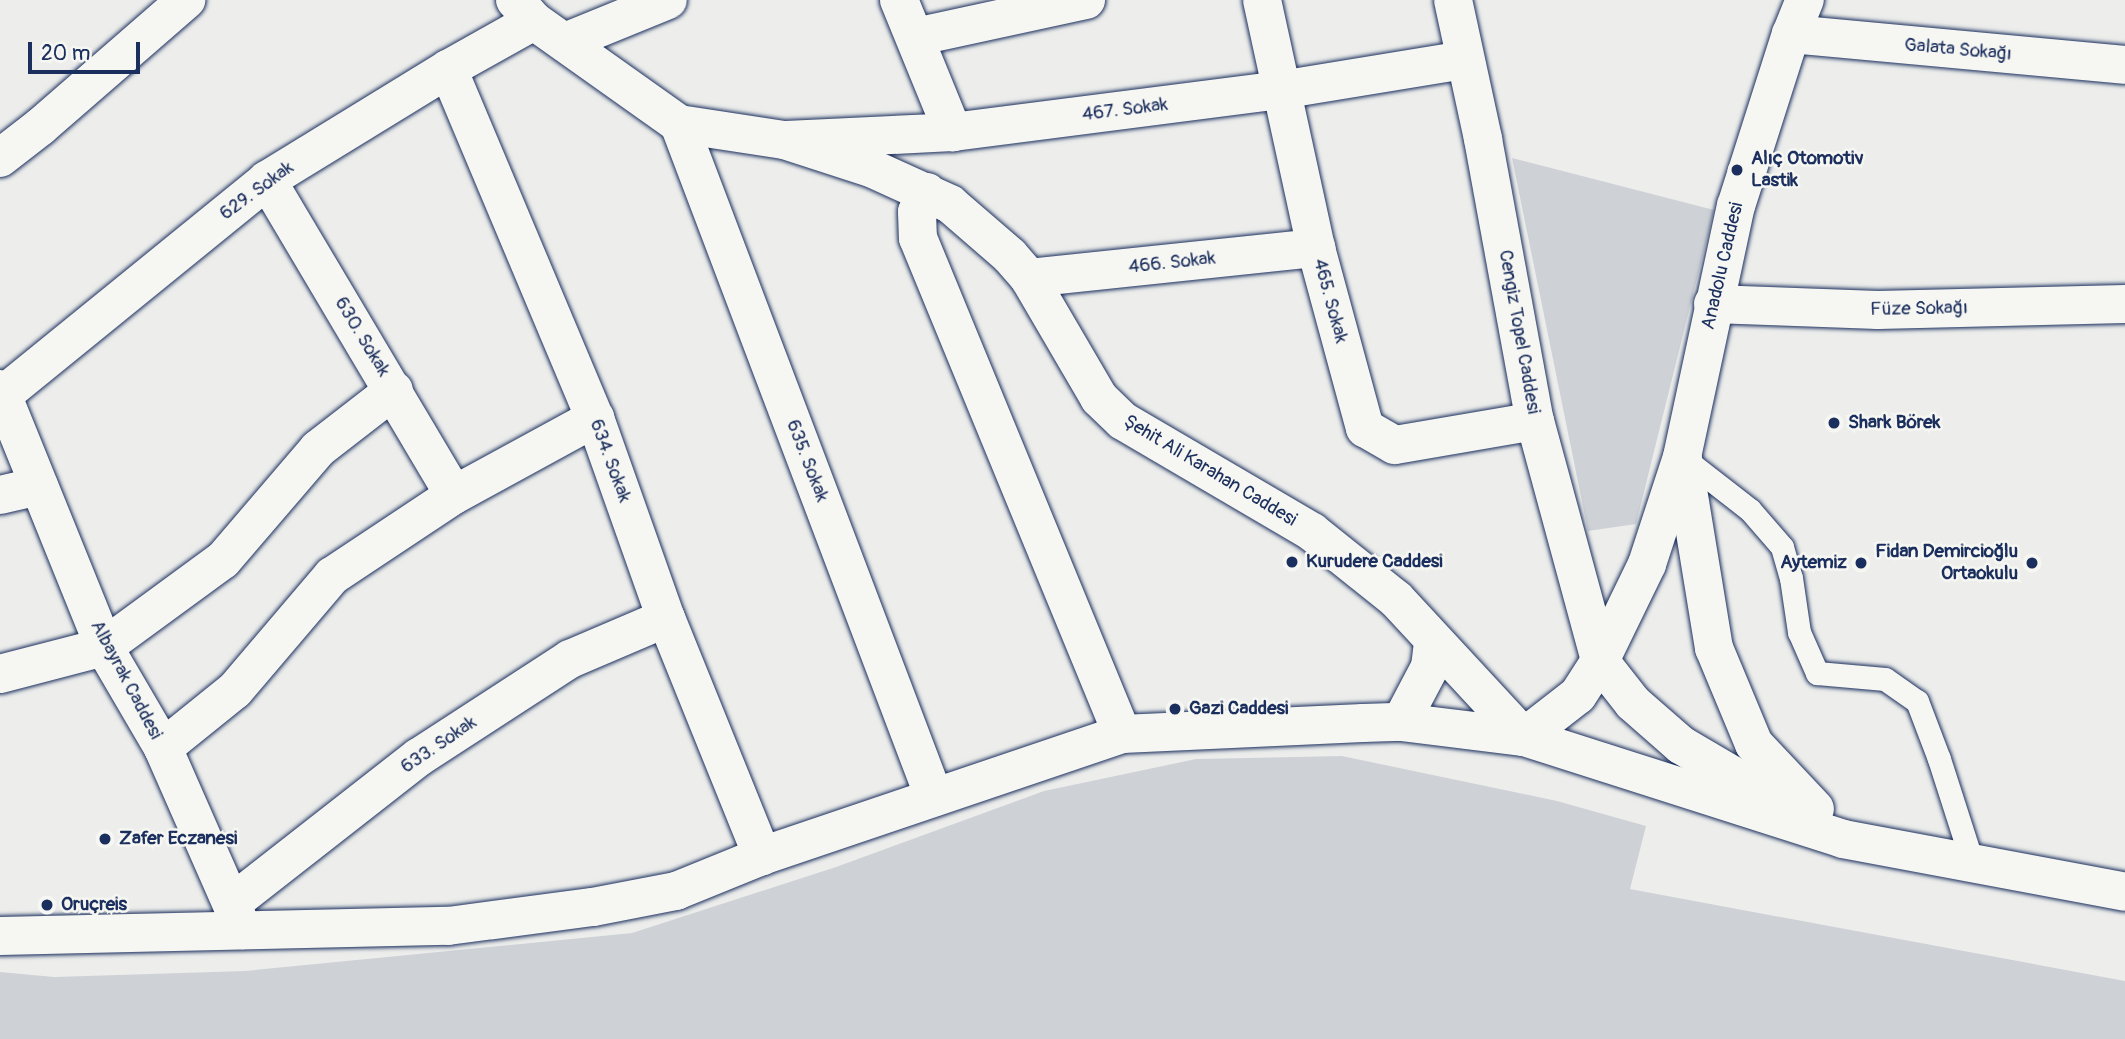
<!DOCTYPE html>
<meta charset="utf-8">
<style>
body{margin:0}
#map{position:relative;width:2125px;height:1039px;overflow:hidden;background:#edeeec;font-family:Pangolin,sans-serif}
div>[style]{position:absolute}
.green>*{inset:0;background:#ced2d7}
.roads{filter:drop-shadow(0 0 2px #1b2f5e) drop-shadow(0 0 2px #1b2f5e)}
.lane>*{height:23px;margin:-11.5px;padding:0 11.5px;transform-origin:11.5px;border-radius:11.5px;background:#f6f6f2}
.street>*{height:38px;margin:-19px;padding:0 19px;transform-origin:19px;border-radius:19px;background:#f6f6f2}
.secondary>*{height:38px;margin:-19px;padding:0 19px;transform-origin:19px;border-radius:19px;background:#f6f6f2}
.primary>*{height:38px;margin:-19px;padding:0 19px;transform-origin:19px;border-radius:19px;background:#f6f6f2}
.dots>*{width:19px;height:19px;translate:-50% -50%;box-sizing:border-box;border:4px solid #f6f6f2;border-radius:50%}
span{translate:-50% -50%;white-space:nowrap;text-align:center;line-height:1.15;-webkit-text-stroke:5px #f6f6f2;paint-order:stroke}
.street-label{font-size:19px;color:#1b2f5e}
.poi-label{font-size:19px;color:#1b2f5e;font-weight:700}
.left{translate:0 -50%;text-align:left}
.right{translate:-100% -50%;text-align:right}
.scale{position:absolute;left:28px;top:42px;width:112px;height:32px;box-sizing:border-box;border:4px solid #1b2f5e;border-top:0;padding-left:9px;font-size:21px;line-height:24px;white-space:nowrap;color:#1b2f5e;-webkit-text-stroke:5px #f6f6f2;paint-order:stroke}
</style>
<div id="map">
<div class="green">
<i style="clip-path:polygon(1512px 158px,1714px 210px,1636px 524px,1588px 531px)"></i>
<i style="clip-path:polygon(1342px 756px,1557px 801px,1646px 826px,1630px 889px,2125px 981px,2125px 1039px,0 1039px,0 972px,54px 977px,245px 971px,632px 933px,836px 867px,1044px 791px,1196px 759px)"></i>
</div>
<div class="roads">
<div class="lane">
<i style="left:1682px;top:457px;width:86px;rotate:37.9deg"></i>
<i style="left:1750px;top:510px;width:49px;rotate:49.1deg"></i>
<i style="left:1782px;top:547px;width:32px;rotate:74deg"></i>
<i style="left:1791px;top:578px;width:55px;rotate:81.6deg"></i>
<i style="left:1799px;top:632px;width:45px;rotate:66.3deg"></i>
<i style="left:1817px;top:673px;width:68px;rotate:5deg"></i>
<i style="left:1885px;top:679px;width:39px;rotate:35deg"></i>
<i style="left:1917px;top:701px;width:62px;rotate:69.2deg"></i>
<i style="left:1939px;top:759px;width:108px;rotate:72.2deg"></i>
</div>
<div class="street">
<i style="left:899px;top:0;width:143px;rotate:67.8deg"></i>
<i style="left:1262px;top:0;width:254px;rotate:77.7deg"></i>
<i style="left:1316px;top:248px;width:187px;rotate:74.8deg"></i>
<i style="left:1365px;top:428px;width:34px;rotate:30deg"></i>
<i style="left:1395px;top:445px;width:142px;rotate:-9.7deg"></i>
<i style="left:1791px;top:34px;width:335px;rotate:5.3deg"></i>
<i style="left:915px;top:37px;width:175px;rotate:-12.2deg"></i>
<i style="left:565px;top:42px;width:111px;rotate:-22.2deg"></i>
<i style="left:448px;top:69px;width:379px;rotate:67.2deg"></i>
<i style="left:595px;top:418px;width:212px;rotate:70.5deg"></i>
<i style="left:666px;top:618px;width:257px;rotate:68deg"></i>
<i style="left:679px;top:124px;width:720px;rotate:69.25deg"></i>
<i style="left:786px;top:140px;width:167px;rotate:-2.7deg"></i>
<i style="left:953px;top:132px;width:331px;rotate:-7.3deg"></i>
<i style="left:1281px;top:90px;width:185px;rotate:-9.3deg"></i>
<i style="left:0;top:158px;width:51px;rotate:-37.8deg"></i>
<i style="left:40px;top:127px;width:194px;rotate:-41deg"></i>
<i style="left:267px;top:180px;width:366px;rotate:59.3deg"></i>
<i style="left:927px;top:192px;width:22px;rotate:117deg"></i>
<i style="left:917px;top:212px;width:26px;rotate:88deg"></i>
<i style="left:918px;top:238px;width:536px;rotate:67.64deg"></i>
<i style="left:1029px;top:278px;width:289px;rotate:-6deg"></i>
<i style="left:1713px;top:304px;width:165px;rotate:2.1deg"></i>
<i style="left:1878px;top:310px;width:247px;rotate:-1.4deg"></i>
<i style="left:0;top:389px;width:278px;rotate:68deg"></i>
<i style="left:104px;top:647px;width:117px;rotate:59.7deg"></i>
<i style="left:163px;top:748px;width:199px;rotate:66.3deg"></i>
<i style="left:4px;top:394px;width:339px;rotate:-39.1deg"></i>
<i style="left:267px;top:180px;width:212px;rotate:-31.5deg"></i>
<i style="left:448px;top:69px;width:98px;rotate:-29.2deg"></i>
<i style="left:0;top:495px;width:40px;rotate:-13deg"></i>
<i style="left:0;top:674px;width:107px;rotate:-14.6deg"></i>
<i style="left:104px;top:647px;width:147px;rotate:-36.2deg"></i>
<i style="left:223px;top:560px;width:146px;rotate:-49.4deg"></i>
<i style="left:318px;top:449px;width:96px;rotate:-37.8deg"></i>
<i style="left:163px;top:748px;width:92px;rotate:-38.9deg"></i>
<i style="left:235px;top:690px;width:150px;rotate:-49.6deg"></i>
<i style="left:332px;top:576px;width:146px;rotate:-33.6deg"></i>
<i style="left:454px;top:495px;width:161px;rotate:-28.6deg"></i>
<i style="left:232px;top:903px;width:237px;rotate:-38deg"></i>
<i style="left:419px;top:757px;width:180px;rotate:-33deg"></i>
<i style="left:570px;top:659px;width:104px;rotate:-23.1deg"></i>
</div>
<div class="secondary">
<i style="left:515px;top:0;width:28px;rotate:48deg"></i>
<i style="left:534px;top:21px;width:178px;rotate:35.4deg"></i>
<i style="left:679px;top:124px;width:106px;rotate:8.7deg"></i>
<i style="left:784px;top:140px;width:94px;rotate:18deg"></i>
<i style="left:873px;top:169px;width:85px;rotate:24.4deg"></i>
<i style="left:950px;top:204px;width:79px;rotate:40.9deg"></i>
<i style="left:1010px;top:256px;width:29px;rotate:49deg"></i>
<i style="left:1029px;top:278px;width:139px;rotate:59.7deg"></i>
<i style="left:1099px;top:398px;width:33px;rotate:44deg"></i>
<i style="left:1123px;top:421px;width:219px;rotate:30.4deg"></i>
<i style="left:1312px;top:532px;width:107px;rotate:38.6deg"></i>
<i style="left:1396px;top:599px;width:188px;rotate:47.2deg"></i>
<i style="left:1524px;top:737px;width:68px;rotate:-37.9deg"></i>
<i style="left:1578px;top:695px;width:40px;rotate:-57.1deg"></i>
<i style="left:1600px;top:661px;width:108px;rotate:-64.1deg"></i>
<i style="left:1647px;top:564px;width:113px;rotate:-71.9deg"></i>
<i style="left:1682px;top:457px;width:257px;rotate:-77.9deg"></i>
<i style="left:1736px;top:206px;width:181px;rotate:-72.3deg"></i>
<i style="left:1791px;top:34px;width:37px;rotate:-68deg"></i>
<i style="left:1453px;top:0;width:142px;rotate:77.8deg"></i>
<i style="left:1483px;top:139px;width:287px;rotate:79.6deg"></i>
<i style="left:1535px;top:421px;width:249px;rotate:74.8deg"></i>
<i style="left:1600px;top:661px;width:53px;rotate:51.8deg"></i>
<i style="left:1633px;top:703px;width:64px;rotate:41.2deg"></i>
<i style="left:1681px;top:745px;width:148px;rotate:30.4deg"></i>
<i style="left:1683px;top:459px;width:192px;rotate:80.7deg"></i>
<i style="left:1714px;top:648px;width:104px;rotate:67.4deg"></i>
<i style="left:1754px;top:744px;width:89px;rotate:46.8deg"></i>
<i style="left:1401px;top:722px;width:62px;rotate:-62.2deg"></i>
<i style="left:1430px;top:667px;width:26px;rotate:-83deg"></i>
</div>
<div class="primary">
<i style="left:0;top:936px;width:448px;rotate:-1.3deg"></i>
<i style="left:448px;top:926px;width:146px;rotate:-7.5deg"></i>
<i style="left:593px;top:907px;width:85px;rotate:-10.9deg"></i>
<i style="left:676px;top:891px;width:93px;rotate:-22.1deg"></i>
<i style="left:762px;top:856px;width:380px;rotate:-18.7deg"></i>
<i style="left:1122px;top:734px;width:241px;rotate:-2.6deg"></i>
<i style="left:1363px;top:723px;width:38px;rotate:-2deg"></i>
<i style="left:1401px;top:722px;width:124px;rotate:7deg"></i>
<i style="left:1524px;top:737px;width:335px;rotate:17.7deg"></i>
<i style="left:1843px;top:839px;width:287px;rotate:10.6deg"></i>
</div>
</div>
<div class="dots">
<i style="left:1737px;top:170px;background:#1b2f5e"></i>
<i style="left:1834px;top:423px;background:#1b2f5e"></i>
<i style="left:1292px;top:562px;background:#1b2f5e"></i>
<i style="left:1861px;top:563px;background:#1b2f5e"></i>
<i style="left:2032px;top:563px;background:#1b2f5e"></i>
<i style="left:1175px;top:709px;background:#1b2f5e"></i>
<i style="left:105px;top:839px;background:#1b2f5e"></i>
<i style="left:47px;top:905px;background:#1b2f5e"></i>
</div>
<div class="street-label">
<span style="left:1958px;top:50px;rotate:5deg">Galata Sokağı</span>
<span style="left:1125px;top:110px;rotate:-7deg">467. Sokak</span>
<span style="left:257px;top:191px;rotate:-36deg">629. Sokak</span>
<span style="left:1172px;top:263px;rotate:-6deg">466. Sokak</span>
<span style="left:1723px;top:266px;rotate:-77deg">Anadolu Caddesi</span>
<span style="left:1330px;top:301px;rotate:75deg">465. Sokak</span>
<span style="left:1919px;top:309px;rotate:-1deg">Füze Sokağı</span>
<span style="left:1519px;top:332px;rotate:80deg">Cengiz Topel Caddesi</span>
<span style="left:362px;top:337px;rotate:59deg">630. Sokak</span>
<span style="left:610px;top:461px;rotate:70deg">634. Sokak</span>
<span style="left:807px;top:461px;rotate:69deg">635. Sokak</span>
<span style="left:1210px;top:471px;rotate:31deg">Şehit Ali Karahan Caddesi</span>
<span style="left:126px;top:680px;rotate:62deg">Albayrak Caddesi</span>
<span style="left:439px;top:745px;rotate:-34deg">633. Sokak</span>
</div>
<div class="poi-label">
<span class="left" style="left:1751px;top:170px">Alıç Otomotiv<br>Lastik</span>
<span class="left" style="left:1848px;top:423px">Shark Börek</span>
<span class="right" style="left:2018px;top:563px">Fidan Demircioğlu<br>Ortaokulu</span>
<span class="left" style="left:1306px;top:562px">Kurudere Caddesi</span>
<span class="right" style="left:1847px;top:563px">Aytemiz</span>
<span class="left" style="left:1189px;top:709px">Gazi Caddesi</span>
<span class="left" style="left:119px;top:839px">Zafer Eczanesi</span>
<span class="left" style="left:61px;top:905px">Oruçreis</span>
</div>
<div class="scale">20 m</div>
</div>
